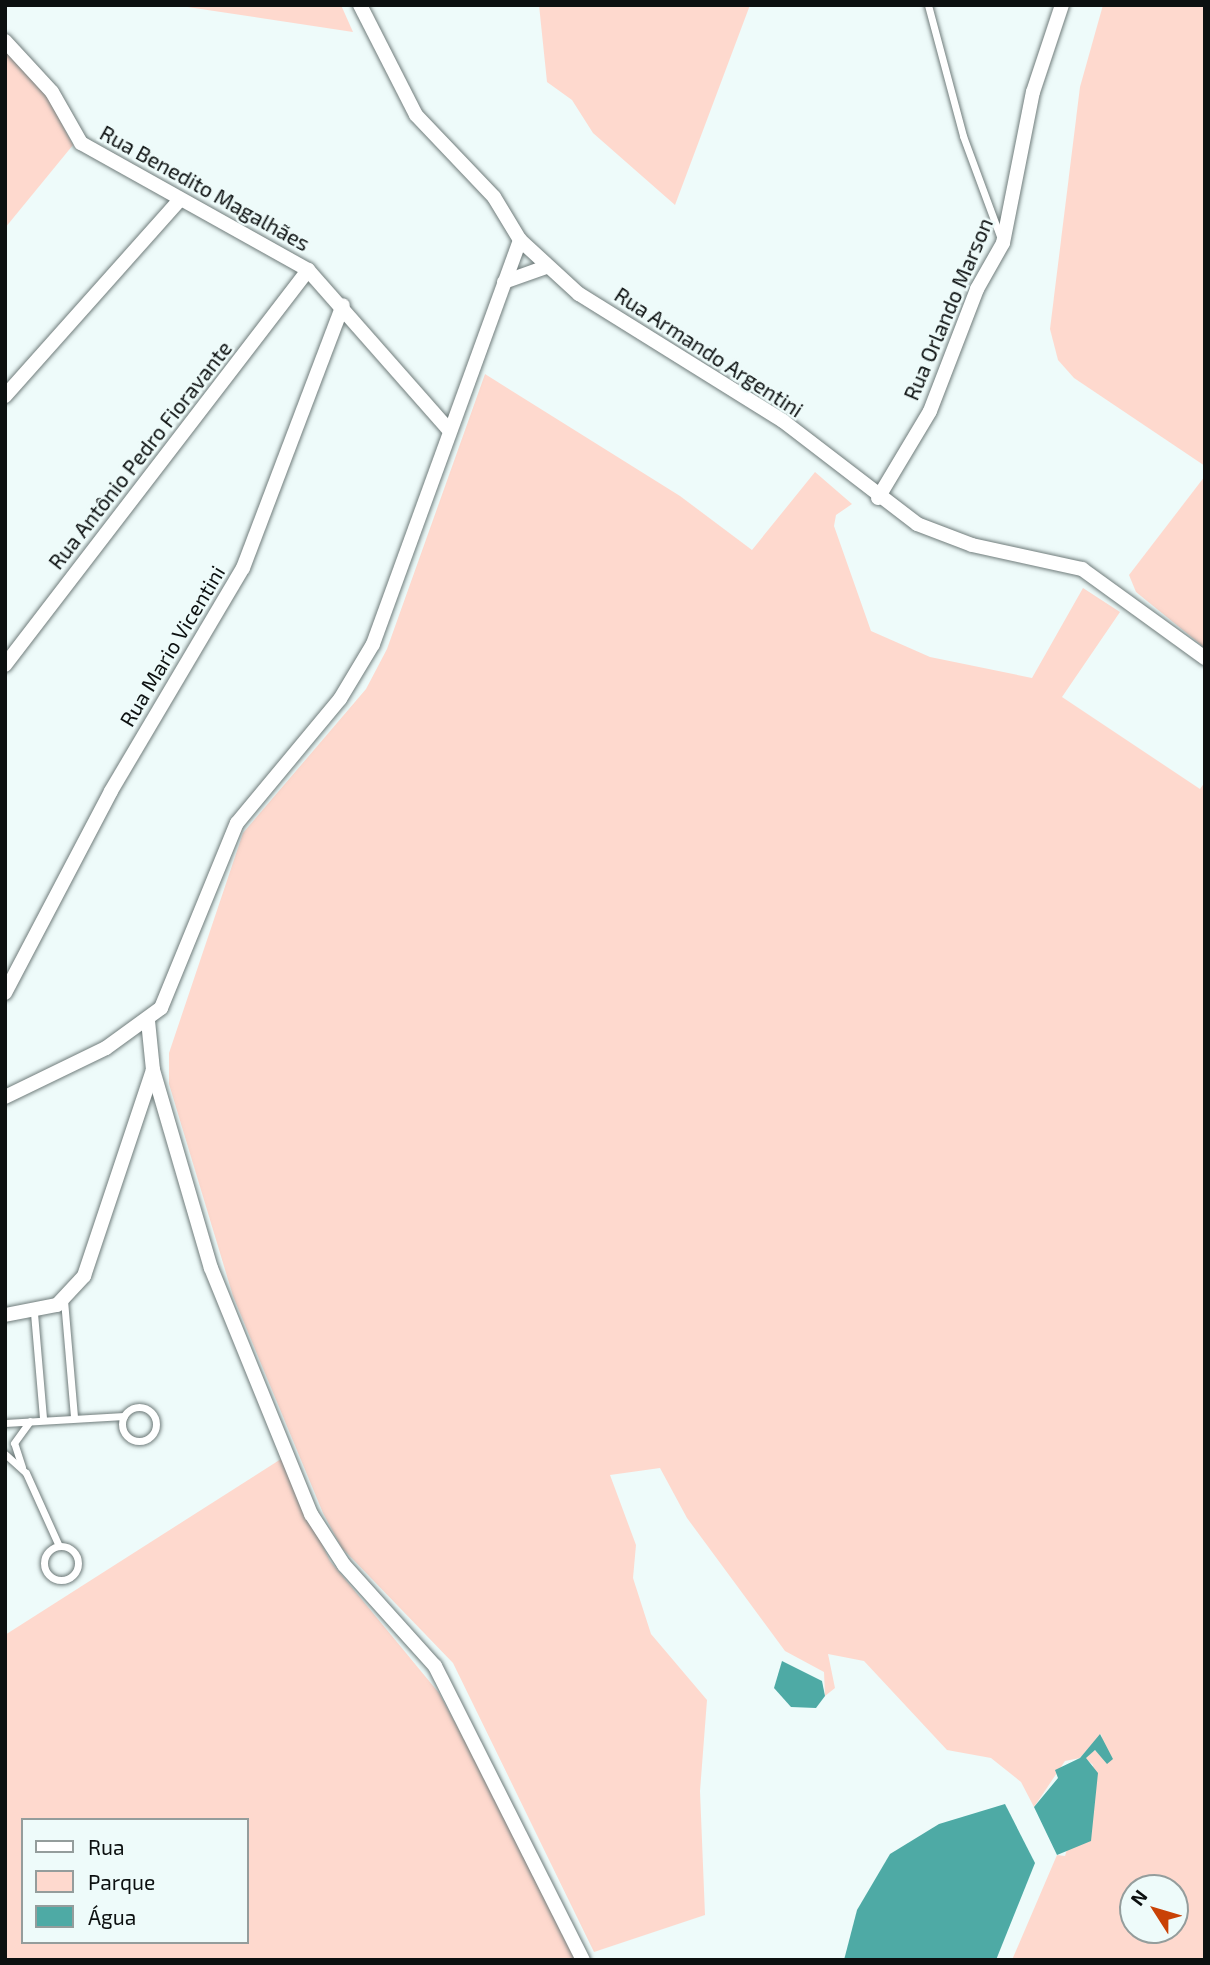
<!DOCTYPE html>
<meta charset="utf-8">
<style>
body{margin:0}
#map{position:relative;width:1210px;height:1965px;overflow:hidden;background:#eefbfa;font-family:"Exo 2",sans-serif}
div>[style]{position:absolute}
.green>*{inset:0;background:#fed9ce}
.water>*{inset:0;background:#4eaaa5}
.roads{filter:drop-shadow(0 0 2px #707c7b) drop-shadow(0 0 2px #707c7b)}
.lane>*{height:7px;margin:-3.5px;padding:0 3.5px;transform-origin:3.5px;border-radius:3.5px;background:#fff}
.lane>.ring{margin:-3.5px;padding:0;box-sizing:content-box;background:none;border:7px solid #fff;border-radius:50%}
.street>*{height:14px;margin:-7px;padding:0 7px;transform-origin:7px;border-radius:7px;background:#fff}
span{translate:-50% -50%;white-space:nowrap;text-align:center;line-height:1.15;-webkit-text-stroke:5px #eefbfa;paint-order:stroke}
.street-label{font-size:21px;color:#0c1010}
.frame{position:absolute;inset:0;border:7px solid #0c1010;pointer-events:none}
.legend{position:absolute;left:21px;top:1818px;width:228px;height:126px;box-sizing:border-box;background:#eefbfa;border:2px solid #949d9c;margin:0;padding:9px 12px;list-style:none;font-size:21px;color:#0c1010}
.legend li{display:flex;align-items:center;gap:14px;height:35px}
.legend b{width:35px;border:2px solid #949d9c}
.north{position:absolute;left:1119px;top:1874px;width:70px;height:70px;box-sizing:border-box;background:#eefbfa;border:2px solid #949d9c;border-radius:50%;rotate:307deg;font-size:19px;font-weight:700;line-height:28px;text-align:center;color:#0c1010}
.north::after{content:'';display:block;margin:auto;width:24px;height:32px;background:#c94206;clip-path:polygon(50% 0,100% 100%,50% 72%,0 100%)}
</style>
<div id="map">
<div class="green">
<i style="clip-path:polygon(174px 5px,341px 5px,353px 32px)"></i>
<i style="clip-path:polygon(539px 5px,750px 5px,675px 205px,593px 133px,572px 100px,547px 82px)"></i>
<i style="clip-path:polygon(1103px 5px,1205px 5px,1205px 466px,1074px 378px,1058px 360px,1050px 329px,1080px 87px)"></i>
<i style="clip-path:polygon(5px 47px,47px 96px,73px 145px,5px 228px)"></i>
<i style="clip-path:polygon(evenodd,485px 374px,680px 496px,752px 550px,815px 472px,852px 504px,836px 515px,834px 526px,871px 631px,930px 657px,1032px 678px,1083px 588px,1120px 612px,1062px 697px,1200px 789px,1205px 782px,1205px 1960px,1012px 1960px,1057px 1855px,1065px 1856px,1093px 1765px,1085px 1758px,1095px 1750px,1108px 1763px,1101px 1734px,1080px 1758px,1065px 1761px,1034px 1807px,1021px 1782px,991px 1758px,947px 1750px,864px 1661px,828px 1654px,835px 1688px,825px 1696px,824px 1672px,785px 1651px,687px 1518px,660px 1468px,610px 1475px,636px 1545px,633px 1578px,651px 1634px,707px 1700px,700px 1791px,705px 1915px,594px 1952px,453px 1663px,342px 1548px,323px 1513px,233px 1296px,169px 1084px,169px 1053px,243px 833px,366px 689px,387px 649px,485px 374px,1133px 1888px,1175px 1888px,1175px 1930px,1133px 1930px,1133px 1888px)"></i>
<i style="clip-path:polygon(1205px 476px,1205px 648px,1136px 592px,1129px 575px)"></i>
<i style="clip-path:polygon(evenodd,281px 1459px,330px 1561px,439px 1693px,553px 1904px,575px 1960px,5px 1960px,5px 1635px,281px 1459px,23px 1820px,247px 1820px,247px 1942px,23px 1942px,23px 1820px)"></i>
</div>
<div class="water">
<i style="clip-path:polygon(782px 1661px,822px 1681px,825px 1696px,816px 1708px,791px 1707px,774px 1688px)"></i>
<i style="clip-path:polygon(1100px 1734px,1113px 1759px,1107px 1764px,1095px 1750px,1086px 1758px,1098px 1773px,1091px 1841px,1057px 1855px,1034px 1807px,1058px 1778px,1055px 1770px,1080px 1758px)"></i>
<i style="clip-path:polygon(1005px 1804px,1035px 1863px,996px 1960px,844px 1960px,857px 1910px,890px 1854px,939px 1824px)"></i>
</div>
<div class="roads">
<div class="lane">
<i style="left:928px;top:5px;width:136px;rotate:75deg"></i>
<i style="left:963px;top:136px;width:110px;rotate:69.7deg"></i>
<i style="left:64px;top:1300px;width:116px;rotate:85.1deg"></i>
<i style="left:34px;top:1313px;width:106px;rotate:85.1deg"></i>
<i class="ring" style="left:122px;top:1407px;width:27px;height:27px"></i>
<i style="left:5px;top:1423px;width:119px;rotate:-3.4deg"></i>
<i style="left:5px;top:1454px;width:28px;rotate:42deg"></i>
<i style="left:26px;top:1473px;width:80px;rotate:65.7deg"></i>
<i style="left:22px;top:1467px;width:25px;rotate:-108deg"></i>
<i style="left:14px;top:1443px;width:27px;rotate:-54deg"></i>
<i class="ring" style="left:44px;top:1546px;width:27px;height:27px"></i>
</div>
<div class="street">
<i style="left:360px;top:5px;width:123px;rotate:63deg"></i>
<i style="left:416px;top:115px;width:113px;rotate:46.4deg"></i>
<i style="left:494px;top:197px;width:50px;rotate:58.8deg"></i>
<i style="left:520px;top:240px;width:80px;rotate:42.5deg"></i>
<i style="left:579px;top:294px;width:240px;rotate:31.9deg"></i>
<i style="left:783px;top:421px;width:169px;rotate:37.5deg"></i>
<i style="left:917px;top:524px;width:59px;rotate:20.9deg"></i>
<i style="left:972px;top:545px;width:113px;rotate:12.3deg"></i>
<i style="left:1082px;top:569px;width:152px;rotate:35.9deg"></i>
<i style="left:5px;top:41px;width:69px;rotate:47.3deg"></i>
<i style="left:52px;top:92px;width:59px;rotate:60.4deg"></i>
<i style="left:81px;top:143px;width:260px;rotate:29.2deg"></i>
<i style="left:308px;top:270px;width:213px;rotate:48.6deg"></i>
<i style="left:504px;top:282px;width:45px;rotate:-19.7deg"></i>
<i style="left:5px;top:396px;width:260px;rotate:-48.3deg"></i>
<i style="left:878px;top:498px;width:101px;rotate:-59.1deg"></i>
<i style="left:930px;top:411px;width:131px;rotate:-68.9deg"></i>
<i style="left:977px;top:289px;width:53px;rotate:-60.5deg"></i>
<i style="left:1003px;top:243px;width:154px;rotate:-78.8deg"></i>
<i style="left:1033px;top:92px;width:92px;rotate:-71.6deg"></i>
<i style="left:5px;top:665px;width:498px;rotate:-52.5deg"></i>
<i style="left:5px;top:993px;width:228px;rotate:-62.3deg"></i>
<i style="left:111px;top:791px;width:259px;rotate:-59.4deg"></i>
<i style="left:243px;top:568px;width:281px;rotate:-69.2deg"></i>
<i style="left:153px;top:1070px;width:206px;rotate:73.7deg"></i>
<i style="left:211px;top:1268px;width:266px;rotate:67.9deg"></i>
<i style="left:311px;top:1514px;width:61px;rotate:57.1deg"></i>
<i style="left:344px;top:1565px;width:136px;rotate:48deg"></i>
<i style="left:435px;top:1666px;width:329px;rotate:63.3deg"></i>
<i style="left:5px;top:1097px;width:112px;rotate:-25.9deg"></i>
<i style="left:106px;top:1048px;width:68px;rotate:-36deg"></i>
<i style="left:161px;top:1008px;width:200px;rotate:-67.7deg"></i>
<i style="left:237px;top:823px;width:161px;rotate:-50.3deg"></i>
<i style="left:340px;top:699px;width:64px;rotate:-59deg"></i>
<i style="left:373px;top:644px;width:430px;rotate:-70deg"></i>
<i style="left:5px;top:1315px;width:53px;rotate:-10.9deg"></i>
<i style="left:57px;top:1305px;width:40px;rotate:-47deg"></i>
<i style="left:84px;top:1276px;width:217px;rotate:-71.5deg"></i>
<i style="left:153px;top:1070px;width:49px;rotate:-95.8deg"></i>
</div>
</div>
<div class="street-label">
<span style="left:205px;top:188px;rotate:29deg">Rua Benedito Magalhães</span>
<span style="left:948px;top:309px;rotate:-67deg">Rua Orlando Marson</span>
<span style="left:709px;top:352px;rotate:33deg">Rua Armando Argentini</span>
<span style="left:140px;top:455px;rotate:-52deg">Rua Antônio Pedro Fioravante</span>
<span style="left:172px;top:646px;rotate:-59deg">Rua Mario Vicentini</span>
</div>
<div class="frame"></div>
<ul class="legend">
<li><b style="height:9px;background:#fff"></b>Rua</li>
<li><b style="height:19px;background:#fed9ce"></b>Parque</li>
<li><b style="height:19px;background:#4eaaa5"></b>Água</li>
</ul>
<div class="north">N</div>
</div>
